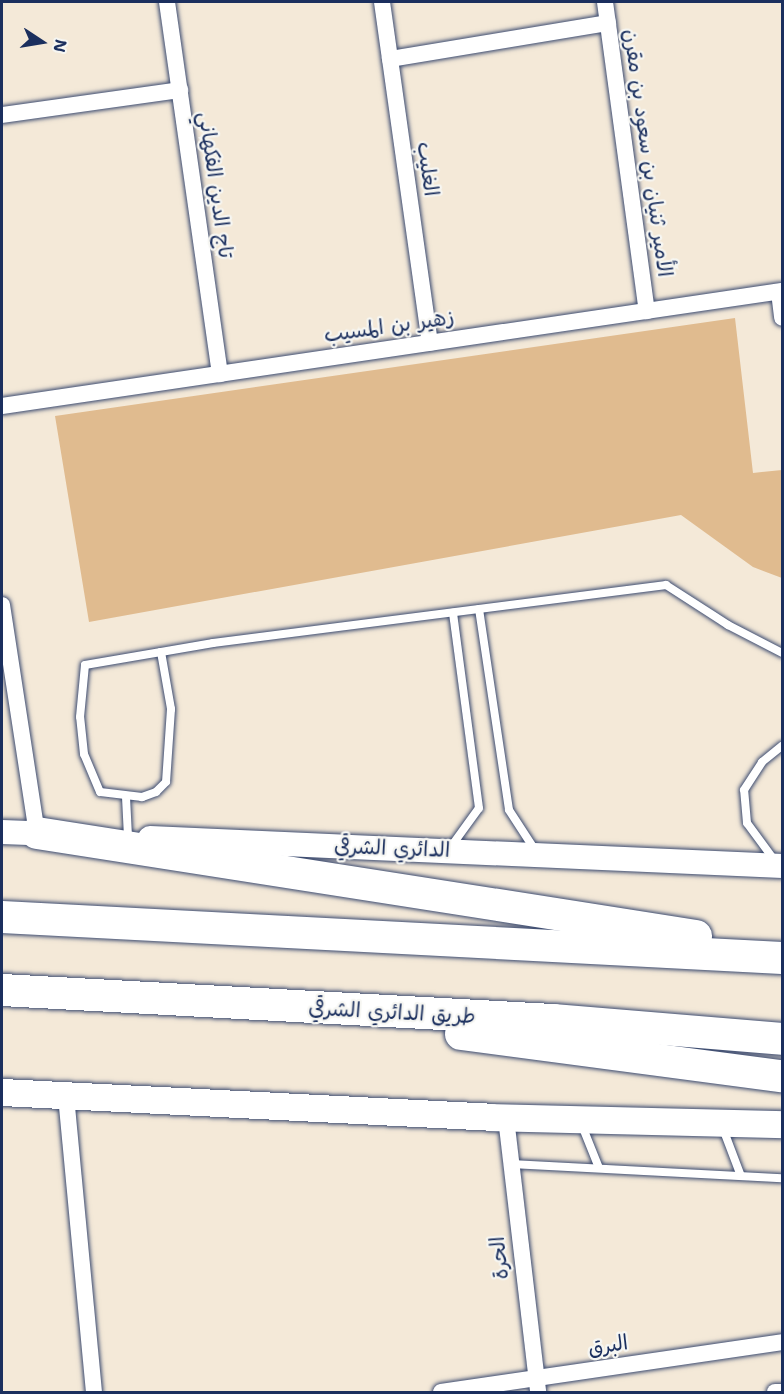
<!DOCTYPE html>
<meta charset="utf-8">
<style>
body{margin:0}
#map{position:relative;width:784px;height:1394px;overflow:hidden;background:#f4e9d8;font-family:"Shantell Sans","Playpen Sans Arabic",sans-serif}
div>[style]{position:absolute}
.building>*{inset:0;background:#e0bb8f}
.roads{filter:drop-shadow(0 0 2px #3c4b70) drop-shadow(0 0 2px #3c4b70)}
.lane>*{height:8px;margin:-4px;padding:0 4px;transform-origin:4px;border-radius:4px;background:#fff}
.street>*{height:16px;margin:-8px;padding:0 8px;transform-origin:8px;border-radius:8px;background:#fff}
.secondary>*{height:24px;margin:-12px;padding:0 12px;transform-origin:12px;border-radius:12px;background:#fff}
.primary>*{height:27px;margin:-13.5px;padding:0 13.5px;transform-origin:13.5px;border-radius:13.5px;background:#fff}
.highway>*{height:32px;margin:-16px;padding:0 16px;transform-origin:16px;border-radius:16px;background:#fff}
span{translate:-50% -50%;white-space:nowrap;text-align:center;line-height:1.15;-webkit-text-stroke:4.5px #f6f6f2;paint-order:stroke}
.street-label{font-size:21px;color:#1b2f5e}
.frame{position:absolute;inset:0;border:3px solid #1b2f5e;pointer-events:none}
.north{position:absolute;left:12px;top:12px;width:60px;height:60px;-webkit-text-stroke:4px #f6f6f2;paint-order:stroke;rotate:102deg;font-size:16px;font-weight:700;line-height:24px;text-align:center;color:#1b2f5e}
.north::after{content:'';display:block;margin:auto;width:21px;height:27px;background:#1b2f5e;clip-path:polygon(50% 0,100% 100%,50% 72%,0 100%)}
</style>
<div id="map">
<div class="building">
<i style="clip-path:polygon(735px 318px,753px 473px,782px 470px,782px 578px,753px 567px,681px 515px,89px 622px,55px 416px)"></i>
</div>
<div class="roads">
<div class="lane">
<i style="left:479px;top:609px;width:203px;rotate:81.5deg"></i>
<i style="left:509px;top:810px;width:48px;rotate:57deg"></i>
<i style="left:161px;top:652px;width:58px;rotate:80deg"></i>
<i style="left:171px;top:709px;width:73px;rotate:93.9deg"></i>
<i style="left:166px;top:782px;width:14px;rotate:135deg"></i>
<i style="left:156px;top:792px;width:15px;rotate:160deg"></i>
<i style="left:142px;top:797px;width:42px;rotate:-173.2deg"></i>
<i style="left:100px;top:792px;width:41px;rotate:-112.8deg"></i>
<i style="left:84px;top:754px;width:37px;rotate:-96deg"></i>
<i style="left:80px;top:717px;width:52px;rotate:-84.5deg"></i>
<i style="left:85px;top:665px;width:77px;rotate:-9.7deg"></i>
<i style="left:161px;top:652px;width:53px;rotate:-9.8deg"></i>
<i style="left:213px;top:643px;width:457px;rotate:-7.3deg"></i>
<i style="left:666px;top:585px;width:74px;rotate:32.8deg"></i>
<i style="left:728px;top:625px;width:61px;rotate:27.4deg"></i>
<i style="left:126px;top:797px;width:40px;rotate:87.1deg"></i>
<i style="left:450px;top:848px;width:49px;rotate:-54.1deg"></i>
<i style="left:479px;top:808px;width:197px;rotate:-97.6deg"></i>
<i style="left:775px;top:861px;width:47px;rotate:-126.4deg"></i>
<i style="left:747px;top:823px;width:33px;rotate:-95deg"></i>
<i style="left:744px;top:790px;width:33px;rotate:-57deg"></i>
<i style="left:762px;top:762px;width:26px;rotate:-39deg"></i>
<i style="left:581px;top:1123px;width:48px;rotate:68.2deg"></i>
<i style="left:722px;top:1126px;width:53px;rotate:69.2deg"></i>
<i style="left:511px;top:1164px;width:271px;rotate:3deg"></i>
</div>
<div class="street">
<i style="left:167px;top:2px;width:376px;rotate:81.9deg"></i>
<i style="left:382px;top:2px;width:344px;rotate:82deg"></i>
<i style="left:605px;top:2px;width:312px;rotate:82.3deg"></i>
<i style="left:390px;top:59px;width:221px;rotate:-9.4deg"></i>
<i style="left:2px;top:115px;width:180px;rotate:-8deg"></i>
<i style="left:779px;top:292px;width:26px;rotate:83deg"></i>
<i style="left:2px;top:406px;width:788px;rotate:-8.39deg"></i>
<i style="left:2px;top:605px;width:231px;rotate:81.3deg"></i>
<i style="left:66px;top:1096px;width:297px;rotate:84.6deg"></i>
<i style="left:506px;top:1118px;width:276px;rotate:83.3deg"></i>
<i style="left:441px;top:1392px;width:345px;rotate:-8.3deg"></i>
<i style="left:775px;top:1392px;width:7px"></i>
</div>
<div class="secondary">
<i style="left:2px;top:832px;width:53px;rotate:2.2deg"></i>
<i style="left:150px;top:838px;width:633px;rotate:2.54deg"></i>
</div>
<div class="primary">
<i style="left:2px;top:1092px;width:489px;rotate:2.9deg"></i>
<i style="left:490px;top:1117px;width:292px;rotate:1.4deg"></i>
</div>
<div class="highway">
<i style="left:37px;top:833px;width:667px;rotate:8.88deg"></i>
<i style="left:2px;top:917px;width:781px;rotate:3.01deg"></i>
<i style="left:2px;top:990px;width:552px;rotate:3.12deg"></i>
<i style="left:553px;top:1020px;width:230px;rotate:4.7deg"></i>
<i style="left:461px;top:1034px;width:324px;rotate:7.5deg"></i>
</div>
</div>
<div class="street-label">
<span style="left:648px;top:153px;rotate:82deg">الأمير ثنيان بن سعود بن مقرن</span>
<span style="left:428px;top:169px;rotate:82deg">الغليب</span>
<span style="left:216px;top:185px;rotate:82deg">تاج الدين الفكهاني</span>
<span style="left:389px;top:326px;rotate:-8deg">زهير بن المسيب</span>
<span style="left:392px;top:848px;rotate:2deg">الدائري الشرقي</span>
<span style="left:392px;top:1012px;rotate:3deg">طريق الدائري الشرقي</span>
<span style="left:499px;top:1258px;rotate:-96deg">الحرة</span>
<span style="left:608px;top:1345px;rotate:-8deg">البرق</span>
</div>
<div class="frame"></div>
<div class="north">N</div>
</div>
